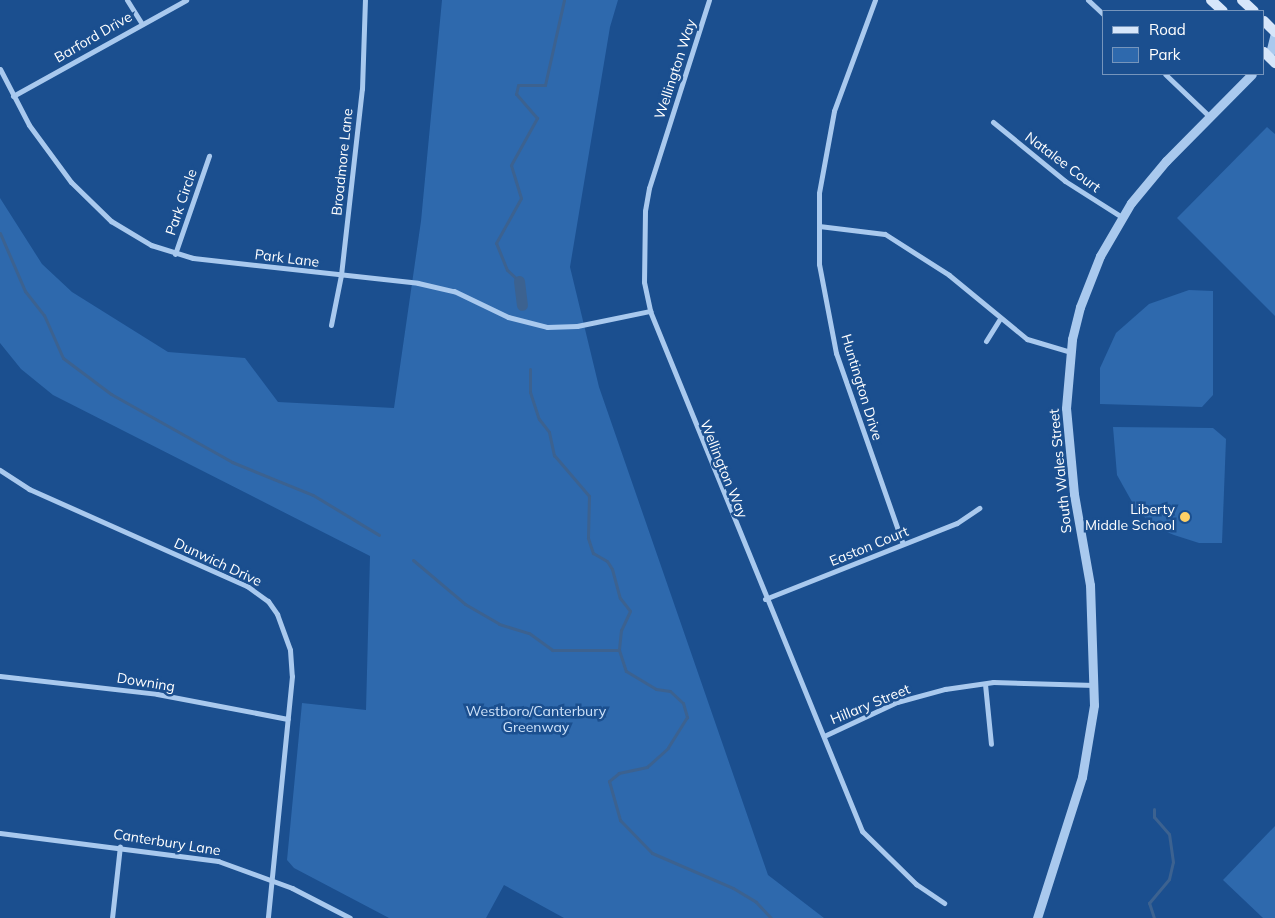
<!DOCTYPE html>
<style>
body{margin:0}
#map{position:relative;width:1275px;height:918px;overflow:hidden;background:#1b4f8f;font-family:Mulish,sans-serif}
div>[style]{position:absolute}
.green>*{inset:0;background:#2e69ad}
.stream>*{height:3px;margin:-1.5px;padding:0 1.5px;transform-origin:1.5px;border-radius:1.5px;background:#3c6290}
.canal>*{height:11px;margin:-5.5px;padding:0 5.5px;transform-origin:5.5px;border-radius:5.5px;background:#3c6290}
.minor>*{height:5px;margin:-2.5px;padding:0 2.5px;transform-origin:2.5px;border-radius:2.5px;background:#a9c9ee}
.tertiary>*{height:9px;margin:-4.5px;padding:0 4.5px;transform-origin:4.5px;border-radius:4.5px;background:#a9c9ee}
.secondary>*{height:10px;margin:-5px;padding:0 5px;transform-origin:5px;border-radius:5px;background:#d6e6fa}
.dots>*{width:14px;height:14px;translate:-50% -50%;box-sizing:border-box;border:2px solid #1b4f8f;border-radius:50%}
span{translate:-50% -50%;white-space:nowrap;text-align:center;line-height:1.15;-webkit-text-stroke:5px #1b4f8f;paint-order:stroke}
.street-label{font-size:14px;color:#fff}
.poi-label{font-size:14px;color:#fff}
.right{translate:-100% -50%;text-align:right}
.park-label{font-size:14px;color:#cfe3fa}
.legend{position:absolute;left:1102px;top:10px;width:162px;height:65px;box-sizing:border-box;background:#1b4f8f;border:1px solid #7695bc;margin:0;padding:6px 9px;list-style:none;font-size:15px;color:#fff}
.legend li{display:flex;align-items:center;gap:10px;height:25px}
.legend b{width:25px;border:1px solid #7695bc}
</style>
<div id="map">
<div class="green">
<i style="clip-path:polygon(442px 0,618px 0,610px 27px,570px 267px,599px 387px,768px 875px,824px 918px,564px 918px,504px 885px,486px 918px,389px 918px,294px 868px,287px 860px,302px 703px,366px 710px,370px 556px,53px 395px,21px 369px,0 343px,0 198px,42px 264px,72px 292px,168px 352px,245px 358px,278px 402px,394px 408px,421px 221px)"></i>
<i style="clip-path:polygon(1267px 127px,1275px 134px,1275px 316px,1177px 218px)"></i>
<i style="clip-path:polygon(1189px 290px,1213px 291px,1213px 395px,1202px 407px,1100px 404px,1100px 368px,1116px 333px,1149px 304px)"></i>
<i style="clip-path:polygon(1113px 427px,1213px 428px,1226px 439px,1222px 543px,1199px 543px,1174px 535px,1155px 527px,1136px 509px,1117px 475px)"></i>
<i style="clip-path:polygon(1275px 826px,1275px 918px,1263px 918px,1223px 880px)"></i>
</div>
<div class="stream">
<i style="left:0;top:233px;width:63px;rotate:66.7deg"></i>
<i style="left:25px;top:291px;width:31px;rotate:52deg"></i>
<i style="left:44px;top:315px;width:47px;rotate:66.2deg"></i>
<i style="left:63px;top:358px;width:60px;rotate:36.9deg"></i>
<i style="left:111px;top:394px;width:139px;rotate:29.3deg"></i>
<i style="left:232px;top:462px;width:87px;rotate:22.2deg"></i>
<i style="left:313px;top:495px;width:77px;rotate:31.2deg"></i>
<i style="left:519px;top:281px;width:16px;rotate:-137deg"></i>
<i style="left:507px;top:270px;width:29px;rotate:-112deg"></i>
<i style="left:496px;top:243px;width:51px;rotate:-60.9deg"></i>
<i style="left:521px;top:198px;width:34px;rotate:-107deg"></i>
<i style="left:511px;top:165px;width:54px;rotate:-61deg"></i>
<i style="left:537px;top:118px;width:32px;rotate:-131deg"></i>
<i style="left:516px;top:94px;width:9px;rotate:-77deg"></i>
<i style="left:518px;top:85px;width:27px"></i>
<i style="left:545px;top:85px;width:87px;rotate:-77.4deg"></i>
<i style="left:530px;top:369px;width:23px;rotate:90deg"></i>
<i style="left:530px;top:392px;width:28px;rotate:72deg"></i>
<i style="left:539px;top:419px;width:16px;rotate:52deg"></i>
<i style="left:549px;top:432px;width:24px;rotate:78deg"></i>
<i style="left:554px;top:455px;width:54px;rotate:49.5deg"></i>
<i style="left:589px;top:496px;width:42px;rotate:91.4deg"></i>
<i style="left:588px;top:538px;width:16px;rotate:72deg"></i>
<i style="left:593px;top:553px;width:16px;rotate:30deg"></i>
<i style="left:607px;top:561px;width:9px;rotate:58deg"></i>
<i style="left:612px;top:569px;width:30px;rotate:75deg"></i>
<i style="left:620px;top:598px;width:16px;rotate:52deg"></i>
<i style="left:630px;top:611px;width:21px;rotate:115deg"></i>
<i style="left:621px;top:630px;width:20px;rotate:96deg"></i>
<i style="left:619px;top:650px;width:22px;rotate:72deg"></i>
<i style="left:626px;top:671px;width:35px;rotate:31deg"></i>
<i style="left:656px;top:689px;width:14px;rotate:8deg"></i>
<i style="left:670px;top:691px;width:18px;rotate:43deg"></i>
<i style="left:683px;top:703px;width:15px;rotate:74deg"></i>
<i style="left:687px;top:717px;width:36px;rotate:122deg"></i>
<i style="left:668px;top:748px;width:28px;rotate:138deg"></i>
<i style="left:647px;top:767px;width:29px;rotate:168deg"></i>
<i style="left:619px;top:773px;width:13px;rotate:141deg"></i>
<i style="left:609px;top:781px;width:41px;rotate:74.2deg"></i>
<i style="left:620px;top:820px;width:46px;rotate:45.9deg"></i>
<i style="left:652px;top:853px;width:88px;rotate:23.4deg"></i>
<i style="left:733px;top:888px;width:27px;rotate:31deg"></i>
<i style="left:756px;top:902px;width:22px;rotate:47deg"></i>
<i style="left:413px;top:560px;width:68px;rotate:40.2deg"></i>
<i style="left:465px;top:604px;width:39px;rotate:30deg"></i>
<i style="left:499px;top:624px;width:31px;rotate:17deg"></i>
<i style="left:529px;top:633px;width:29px;rotate:36deg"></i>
<i style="left:552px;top:650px;width:67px"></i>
<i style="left:1154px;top:918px;width:16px;rotate:-108deg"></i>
<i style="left:1149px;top:903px;width:31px;rotate:-50deg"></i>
<i style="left:1169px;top:879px;width:17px;rotate:-77deg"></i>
<i style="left:1173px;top:862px;width:28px;rotate:-98deg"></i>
<i style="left:1169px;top:834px;width:23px;rotate:-131deg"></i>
<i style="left:1154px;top:817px;width:8px;rotate:-90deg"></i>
</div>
<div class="canal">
<i style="left:519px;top:281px;width:24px;rotate:83deg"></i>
</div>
<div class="minor">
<i style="left:127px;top:0;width:26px;rotate:58deg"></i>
<i style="left:709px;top:0;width:197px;rotate:107.7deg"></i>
<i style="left:649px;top:188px;width:23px;rotate:100deg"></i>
<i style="left:645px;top:211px;width:71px;rotate:90.8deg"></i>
<i style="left:644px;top:282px;width:30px;rotate:78deg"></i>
<i style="left:650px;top:311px;width:562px;rotate:67.82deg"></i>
<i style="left:862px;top:831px;width:76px;rotate:44.5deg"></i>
<i style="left:916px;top:884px;width:34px;rotate:34deg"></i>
<i style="left:875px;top:0;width:118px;rotate:110.3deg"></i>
<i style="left:834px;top:111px;width:83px;rotate:100.4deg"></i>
<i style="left:819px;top:193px;width:71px;rotate:90deg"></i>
<i style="left:819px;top:264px;width:91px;rotate:79.2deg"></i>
<i style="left:836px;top:353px;width:202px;rotate:70.7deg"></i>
<i style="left:1088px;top:0;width:22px;rotate:43deg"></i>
<i style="left:0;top:69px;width:63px;rotate:62.6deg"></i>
<i style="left:29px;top:125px;width:71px;rotate:53.6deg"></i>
<i style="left:71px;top:182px;width:56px;rotate:44.3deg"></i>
<i style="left:111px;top:221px;width:47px;rotate:31deg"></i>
<i style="left:151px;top:245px;width:44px;rotate:17.2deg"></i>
<i style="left:193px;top:258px;width:226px;rotate:6.3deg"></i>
<i style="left:418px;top:283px;width:37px;rotate:13deg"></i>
<i style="left:454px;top:291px;width:60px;rotate:25.7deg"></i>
<i style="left:508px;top:317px;width:40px;rotate:14.4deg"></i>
<i style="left:547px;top:327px;width:30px;rotate:-2deg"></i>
<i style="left:577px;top:326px;width:75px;rotate:-11.6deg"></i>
<i style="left:1165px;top:74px;width:62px;rotate:43.7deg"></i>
<i style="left:13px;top:96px;width:198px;rotate:-29deg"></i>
<i style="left:993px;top:122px;width:93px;rotate:39.3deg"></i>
<i style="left:1065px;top:181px;width:67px;rotate:32.3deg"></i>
<i style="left:819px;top:226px;width:66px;rotate:6.9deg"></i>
<i style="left:885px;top:234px;width:76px;rotate:32.6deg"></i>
<i style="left:949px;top:275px;width:101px;rotate:39.4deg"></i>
<i style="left:1027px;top:339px;width:46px;rotate:16.5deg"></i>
<i style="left:175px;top:254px;width:104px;rotate:-70.9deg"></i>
<i style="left:331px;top:325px;width:51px;rotate:-78.7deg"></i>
<i style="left:341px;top:275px;width:187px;rotate:-83.6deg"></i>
<i style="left:362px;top:89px;width:89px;rotate:-88.1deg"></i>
<i style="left:986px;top:341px;width:25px;rotate:-58deg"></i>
<i style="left:0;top:470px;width:35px;rotate:33deg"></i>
<i style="left:29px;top:489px;width:239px;rotate:24deg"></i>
<i style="left:247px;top:586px;width:26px;rotate:36deg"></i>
<i style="left:268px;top:601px;width:16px;rotate:55deg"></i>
<i style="left:277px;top:614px;width:38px;rotate:70deg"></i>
<i style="left:290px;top:650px;width:26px;rotate:86deg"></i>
<i style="left:292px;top:676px;width:243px;rotate:95.7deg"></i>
<i style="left:765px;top:599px;width:206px;rotate:-21.6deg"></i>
<i style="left:957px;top:523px;width:27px;rotate:-34deg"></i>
<i style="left:0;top:676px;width:158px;rotate:6.5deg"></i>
<i style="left:157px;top:694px;width:133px;rotate:10.8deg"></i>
<i style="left:985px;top:684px;width:60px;rotate:84.3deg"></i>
<i style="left:824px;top:736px;width:81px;rotate:-25deg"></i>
<i style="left:897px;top:702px;width:50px;rotate:-15.2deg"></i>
<i style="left:945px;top:689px;width:49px;rotate:-8.3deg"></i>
<i style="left:993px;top:682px;width:101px;rotate:1.7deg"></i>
<i style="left:0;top:833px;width:220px;rotate:7.3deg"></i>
<i style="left:218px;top:861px;width:79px;rotate:20deg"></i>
<i style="left:292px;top:888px;width:65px;rotate:27.3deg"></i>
<i style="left:112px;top:918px;width:72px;rotate:-83.7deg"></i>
</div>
<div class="tertiary">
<i style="left:1269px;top:57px;width:25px;rotate:-76deg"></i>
<i style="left:1037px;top:918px;width:148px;rotate:-72.3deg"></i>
<i style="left:1082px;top:777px;width:73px;rotate:-80.5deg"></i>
<i style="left:1094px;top:705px;width:120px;rotate:-91.9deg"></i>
<i style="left:1090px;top:585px;width:92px;rotate:-100deg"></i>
<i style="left:1074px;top:494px;width:86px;rotate:-95.3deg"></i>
<i style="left:1066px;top:408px;width:69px;rotate:-85deg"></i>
<i style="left:1072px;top:339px;width:33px;rotate:-76deg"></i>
<i style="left:1080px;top:307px;width:55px;rotate:-68.6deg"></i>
<i style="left:1100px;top:256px;width:61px;rotate:-59.7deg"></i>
<i style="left:1131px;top:203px;width:55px;rotate:-50.2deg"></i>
<i style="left:1166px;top:161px;width:122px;rotate:-45.3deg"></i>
</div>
<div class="secondary">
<i style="left:1211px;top:0;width:16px;rotate:43deg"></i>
<i style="left:1242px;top:0;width:16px;rotate:43deg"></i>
<i style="left:1264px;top:21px;width:16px;rotate:45deg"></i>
<i style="left:1264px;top:52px;width:16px;rotate:45deg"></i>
</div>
<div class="dots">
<i style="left:1185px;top:517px;background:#ffd166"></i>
</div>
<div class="street-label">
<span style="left:93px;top:37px;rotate:-30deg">Barford Drive</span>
<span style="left:675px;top:69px;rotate:-72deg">Wellington Way</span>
<span style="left:342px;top:162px;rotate:-84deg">Broadmore Lane</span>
<span style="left:1063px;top:162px;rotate:37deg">Natalee Court</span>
<span style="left:181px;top:202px;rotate:-71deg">Park Circle</span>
<span style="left:287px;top:258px;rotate:7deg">Park Lane</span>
<span style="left:862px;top:387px;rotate:73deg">Huntington Drive</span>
<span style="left:724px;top:469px;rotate:68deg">Wellington Way</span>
<span style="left:1060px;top:471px;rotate:-96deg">South Wales Street</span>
<span style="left:869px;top:546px;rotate:-22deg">Easton Court</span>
<span style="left:218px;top:562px;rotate:25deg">Dunwich Drive</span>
<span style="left:146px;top:682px;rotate:9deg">Downing</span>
<span style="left:870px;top:704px;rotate:-22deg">Hillary Street</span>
<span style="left:167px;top:842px;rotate:9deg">Canterbury Lane</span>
</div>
<div class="poi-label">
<span class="right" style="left:1175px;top:517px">Liberty<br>Middle School</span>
</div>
<div class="park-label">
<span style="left:536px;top:719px">Westboro/Canterbury<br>Greenway</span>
</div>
<ul class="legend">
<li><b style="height:6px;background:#d6e6fa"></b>Road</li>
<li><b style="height:14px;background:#2e69ad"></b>Park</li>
</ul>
</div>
